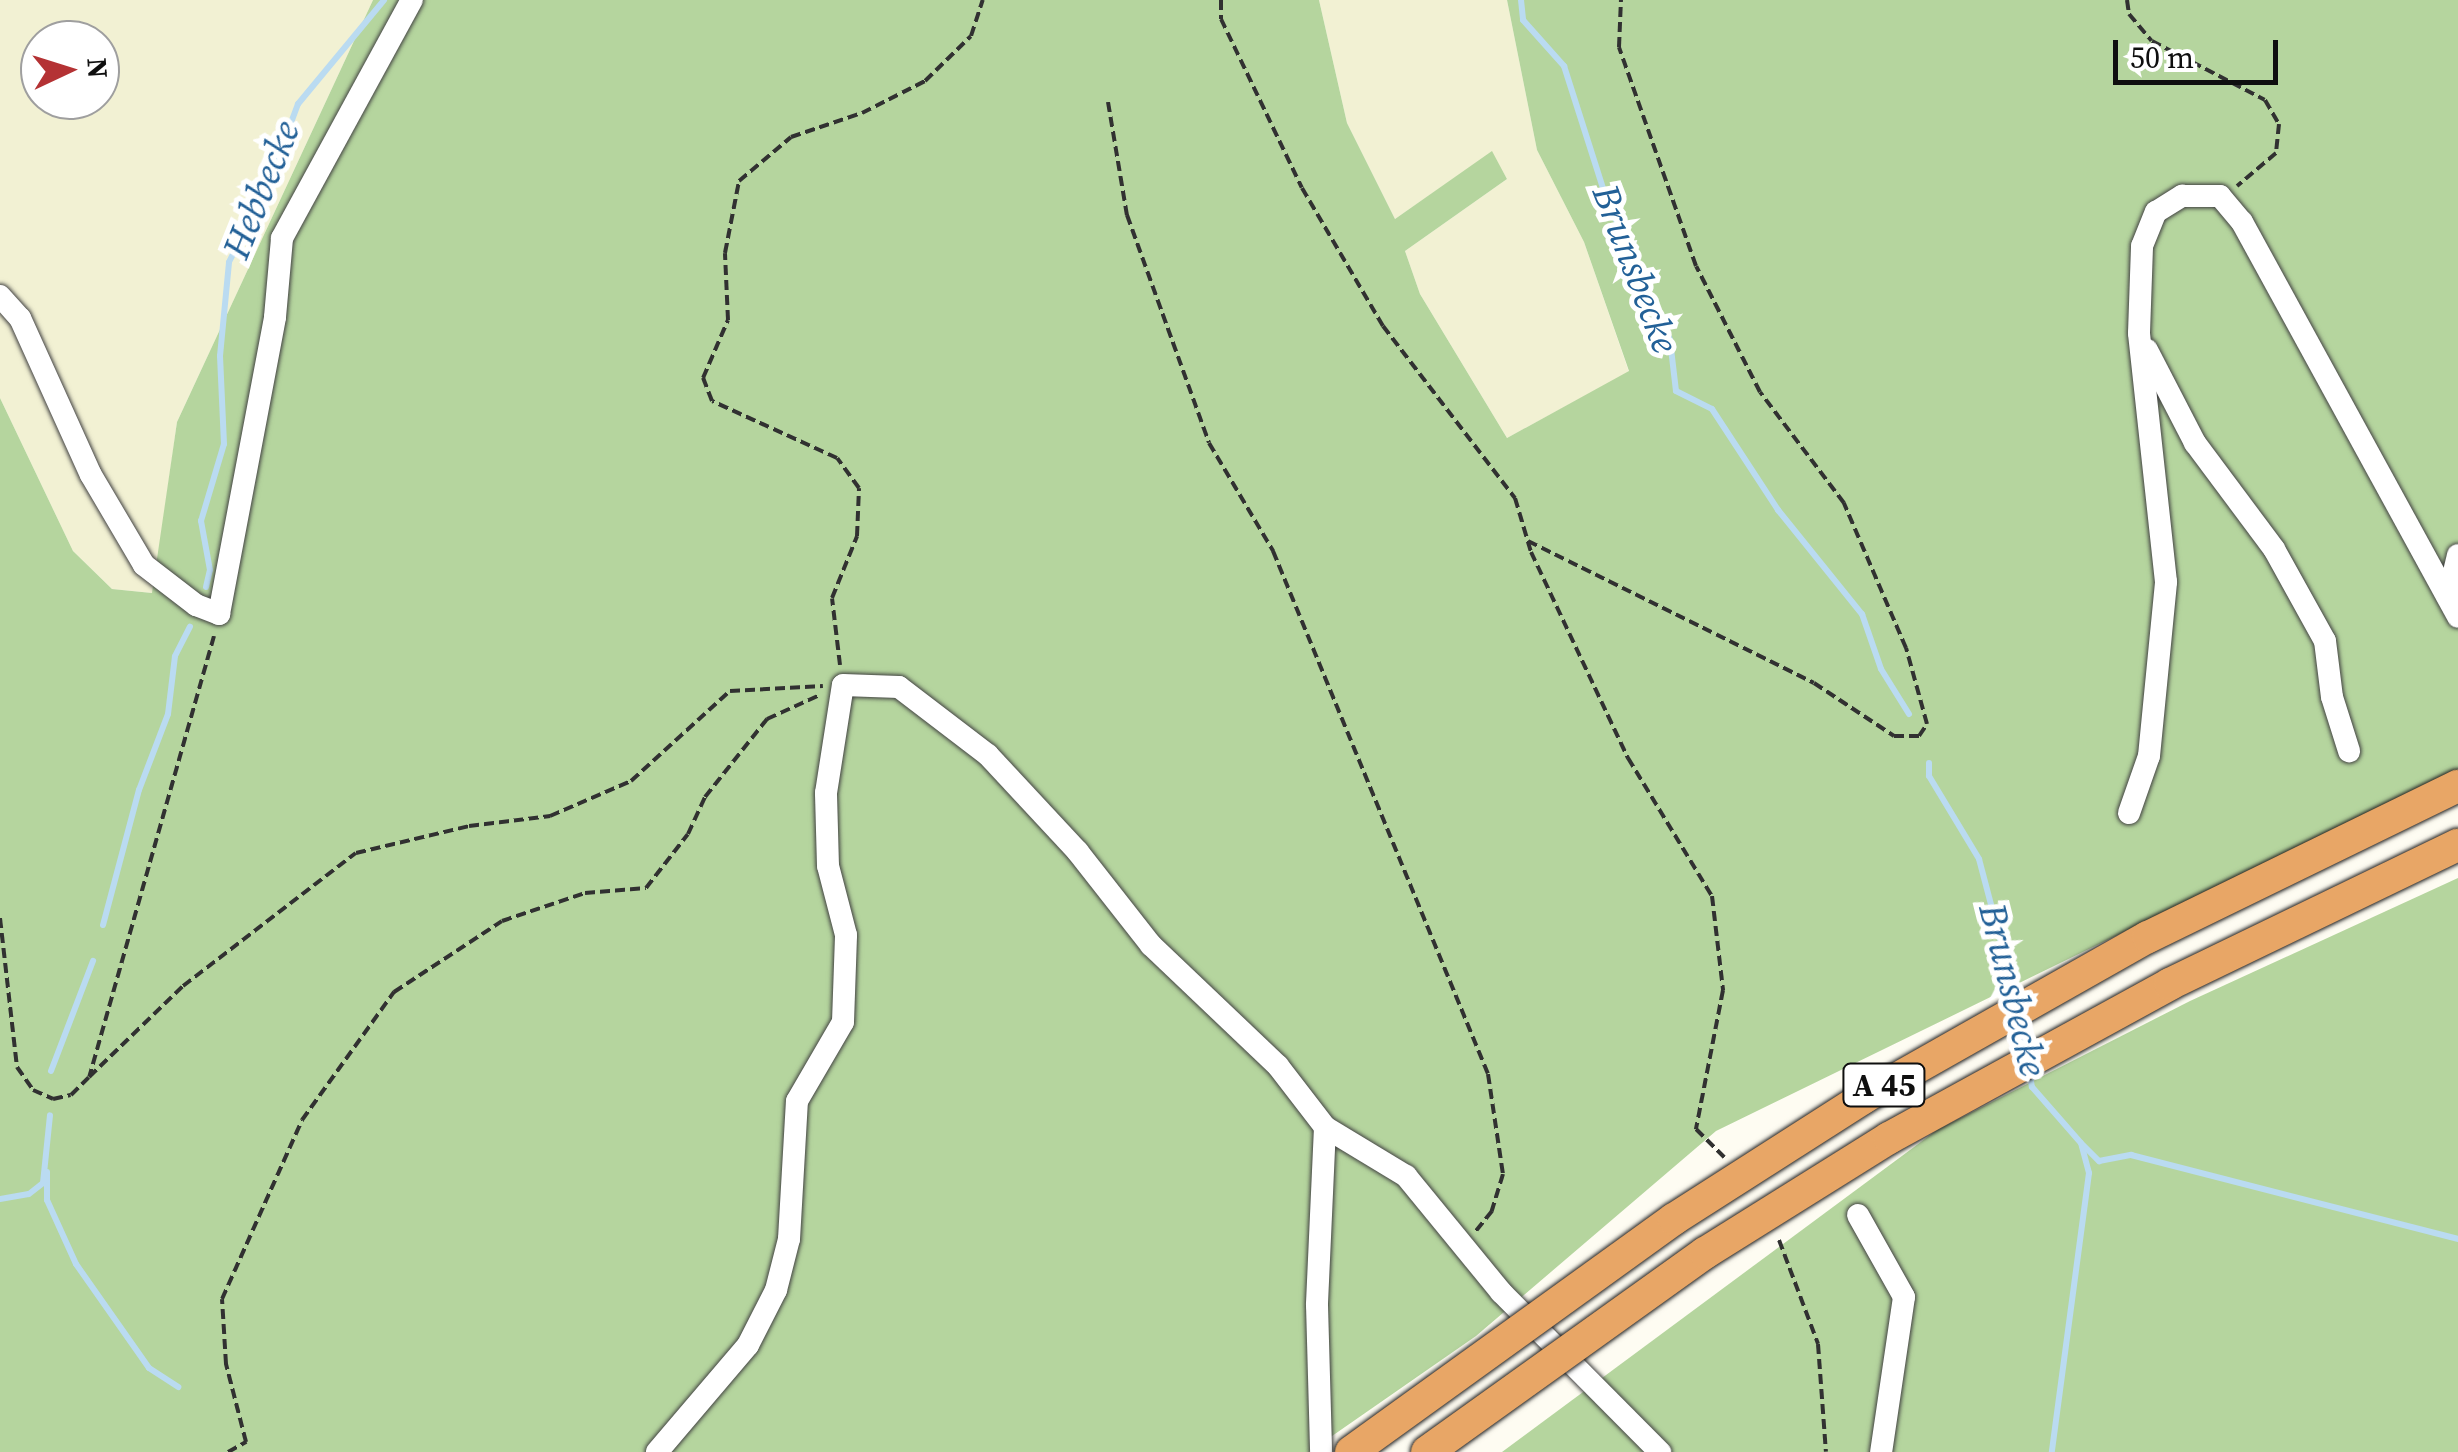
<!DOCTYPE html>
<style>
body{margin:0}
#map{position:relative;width:2458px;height:1452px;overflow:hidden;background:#fefcf2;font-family:"Source Serif 4",serif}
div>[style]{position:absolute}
.farmland>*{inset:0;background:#f2f1d3}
.forest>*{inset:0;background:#b5d59e}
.stream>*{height:6px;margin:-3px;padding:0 3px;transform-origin:3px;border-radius:3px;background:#badbf1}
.path>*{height:4px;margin-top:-2px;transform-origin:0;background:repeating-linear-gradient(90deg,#313131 0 10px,transparent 0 15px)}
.roads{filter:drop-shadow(0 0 2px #424242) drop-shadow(0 0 2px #424242)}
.minor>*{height:22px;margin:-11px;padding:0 11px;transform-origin:11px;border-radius:11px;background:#fff}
.bridges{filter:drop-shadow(0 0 2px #202020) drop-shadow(0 0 2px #202020)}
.highway-bridge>*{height:32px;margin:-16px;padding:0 16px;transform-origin:16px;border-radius:16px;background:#e8a666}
span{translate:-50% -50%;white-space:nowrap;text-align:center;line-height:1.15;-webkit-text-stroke:10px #fff;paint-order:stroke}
.shield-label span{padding:2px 8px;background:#fff;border:2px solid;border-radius:8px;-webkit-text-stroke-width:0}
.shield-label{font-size:32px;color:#0f0f0f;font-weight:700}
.water-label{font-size:38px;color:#226097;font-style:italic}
.north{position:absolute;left:20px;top:20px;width:100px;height:100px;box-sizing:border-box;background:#fff;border:2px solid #9f9f9f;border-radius:50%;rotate:86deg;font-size:28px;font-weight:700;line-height:40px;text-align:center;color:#0f0f0f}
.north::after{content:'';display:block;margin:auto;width:35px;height:45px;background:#b43234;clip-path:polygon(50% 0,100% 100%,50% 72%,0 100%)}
.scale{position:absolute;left:2113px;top:40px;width:165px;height:45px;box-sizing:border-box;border:5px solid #0f0f0f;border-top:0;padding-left:12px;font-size:30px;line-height:35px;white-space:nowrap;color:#0f0f0f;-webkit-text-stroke:8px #fff;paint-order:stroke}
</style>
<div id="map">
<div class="farmland">
<i style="clip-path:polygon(evenodd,0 0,373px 0,177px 422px,153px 593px,112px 589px,73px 551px,0 398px,0 0,40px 40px,100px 40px,100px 100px,40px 100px,40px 40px)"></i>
<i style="clip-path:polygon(1319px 0,1507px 0,1537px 150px,1584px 242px,1629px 372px,1507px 438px,1420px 294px,1405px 251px,1507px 179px,1492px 152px,1395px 219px,1347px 123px)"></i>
</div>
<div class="forest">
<i style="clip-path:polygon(373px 0,1319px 0,1347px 123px,1395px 219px,1492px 151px,1507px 179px,1405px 251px,1420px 294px,1507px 438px,1629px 371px,1584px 242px,1537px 150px,1507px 0,2458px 0,2458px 769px,1716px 1131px,1476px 1336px,1309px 1452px,0 1452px,0 398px,73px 551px,112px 589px,152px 593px,177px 422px)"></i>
<i style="clip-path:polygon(2458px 878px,2458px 1452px,1502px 1452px,1937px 1130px,2190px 1001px)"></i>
</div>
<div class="stream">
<i style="left:1521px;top:0;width:20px;rotate:84deg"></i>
<i style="left:1523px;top:20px;width:62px;rotate:48.3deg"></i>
<i style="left:1564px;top:66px;width:139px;rotate:72.3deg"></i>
<i style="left:1606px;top:198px;width:156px;rotate:65.7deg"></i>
<i style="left:1670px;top:340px;width:51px;rotate:83.3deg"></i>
<i style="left:1676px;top:391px;width:40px;rotate:26.6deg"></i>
<i style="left:1712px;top:409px;width:121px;rotate:56.8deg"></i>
<i style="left:1778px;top:510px;width:134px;rotate:51.1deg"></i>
<i style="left:1862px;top:614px;width:58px;rotate:70.9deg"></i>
<i style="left:1881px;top:669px;width:53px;rotate:58.1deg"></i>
<i style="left:206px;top:587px;width:17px;rotate:-77deg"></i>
<i style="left:210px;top:570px;width:50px;rotate:-100.4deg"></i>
<i style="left:201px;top:521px;width:80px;rotate:-73.4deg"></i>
<i style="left:224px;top:444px;width:88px;rotate:-92.6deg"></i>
<i style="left:220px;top:356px;width:94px;rotate:-84.5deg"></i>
<i style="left:229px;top:262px;width:81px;rotate:-62.8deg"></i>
<i style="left:266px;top:190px;width:92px;rotate:-69.6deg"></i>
<i style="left:298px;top:104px;width:135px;rotate:-50.4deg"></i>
<i style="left:1929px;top:763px;width:13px;rotate:90deg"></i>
<i style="left:1929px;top:776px;width:97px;rotate:58.9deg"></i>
<i style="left:1979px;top:859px;width:145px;rotate:75.2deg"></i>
<i style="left:103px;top:925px;width:140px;rotate:-75.1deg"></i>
<i style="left:139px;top:790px;width:81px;rotate:-69.1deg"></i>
<i style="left:168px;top:714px;width:58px;rotate:-83.1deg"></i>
<i style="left:175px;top:656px;width:33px;rotate:-63deg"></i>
<i style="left:2020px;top:1021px;width:33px;rotate:79deg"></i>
<i style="left:51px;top:1071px;width:118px;rotate:-69.1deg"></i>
<i style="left:2030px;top:1075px;width:12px;rotate:81deg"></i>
<i style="left:2032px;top:1087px;width:74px;rotate:48.8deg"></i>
<i style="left:2081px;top:1143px;width:31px;rotate:75deg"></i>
<i style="left:2089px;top:1173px;width:281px;rotate:97.6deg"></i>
<i style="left:2083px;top:1145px;width:23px;rotate:45deg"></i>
<i style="left:2099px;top:1161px;width:33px;rotate:-11deg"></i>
<i style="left:2131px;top:1155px;width:338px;rotate:14.4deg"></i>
<i style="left:47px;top:1172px;width:28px;rotate:90deg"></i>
<i style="left:47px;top:1200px;width:70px;rotate:65.6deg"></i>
<i style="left:76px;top:1264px;width:127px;rotate:54.9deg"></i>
<i style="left:149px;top:1368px;width:35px;rotate:33deg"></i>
<i style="left:0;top:1199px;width:29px;rotate:-10deg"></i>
<i style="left:29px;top:1194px;width:18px;rotate:-38deg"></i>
<i style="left:43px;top:1183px;width:68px;rotate:-84.1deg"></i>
</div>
<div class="path">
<i style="left:1221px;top:0;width:19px;rotate:90deg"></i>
<i style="left:1221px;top:19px;width:187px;rotate:64.4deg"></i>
<i style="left:1302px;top:188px;width:160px;rotate:59.6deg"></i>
<i style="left:1383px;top:326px;width:217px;rotate:52.5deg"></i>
<i style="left:1515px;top:498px;width:56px;rotate:73.5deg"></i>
<i style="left:1531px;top:552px;width:228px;rotate:64.8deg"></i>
<i style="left:1628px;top:758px;width:162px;rotate:58.7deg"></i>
<i style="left:1712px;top:896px;width:95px;rotate:83.3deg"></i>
<i style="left:1723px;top:990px;width:142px;rotate:101deg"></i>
<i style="left:1696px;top:1129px;width:40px;rotate:45deg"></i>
<i style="left:2127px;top:0;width:14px;rotate:82deg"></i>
<i style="left:2129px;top:14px;width:35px;rotate:50deg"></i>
<i style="left:2152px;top:41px;width:127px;rotate:27.6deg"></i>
<i style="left:2265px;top:100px;width:28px;rotate:60deg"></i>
<i style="left:2279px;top:124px;width:29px;rotate:96deg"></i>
<i style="left:2276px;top:153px;width:51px;rotate:139.8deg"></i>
<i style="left:1108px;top:102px;width:115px;rotate:80.5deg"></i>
<i style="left:1127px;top:215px;width:242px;rotate:70.2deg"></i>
<i style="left:1209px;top:443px;width:126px;rotate:59.3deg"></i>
<i style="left:1273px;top:551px;width:565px;rotate:67.65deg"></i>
<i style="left:1488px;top:1074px;width:101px;rotate:81.5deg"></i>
<i style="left:1503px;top:1174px;width:39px;rotate:107deg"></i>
<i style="left:1492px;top:1211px;width:26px;rotate:129deg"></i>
<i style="left:1528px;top:541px;width:319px;rotate:26.4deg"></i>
<i style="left:1814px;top:683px;width:96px;rotate:33.5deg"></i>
<i style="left:1894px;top:736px;width:25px"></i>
<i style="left:1919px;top:736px;width:14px;rotate:-56deg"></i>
<i style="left:1927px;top:724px;width:79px;rotate:-105.4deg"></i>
<i style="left:1906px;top:648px;width:158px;rotate:-113.2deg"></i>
<i style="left:1844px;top:503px;width:139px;rotate:-127.1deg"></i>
<i style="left:1760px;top:392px;width:141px;rotate:-116.9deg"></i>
<i style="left:1696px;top:266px;width:232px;rotate:-109.4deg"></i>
<i style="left:1619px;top:47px;width:47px;rotate:-87.6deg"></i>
<i style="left:214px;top:636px;width:458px;rotate:105.8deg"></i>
<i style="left:89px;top:1077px;width:131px;rotate:-44.1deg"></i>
<i style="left:183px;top:986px;width:218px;rotate:-37.6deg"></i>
<i style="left:356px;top:853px;width:116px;rotate:-13.4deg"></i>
<i style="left:469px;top:826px;width:82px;rotate:-7deg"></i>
<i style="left:550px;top:816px;width:88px;rotate:-23.4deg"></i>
<i style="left:631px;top:781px;width:134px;rotate:-42.3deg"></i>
<i style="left:730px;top:691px;width:93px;rotate:-3.1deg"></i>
<i style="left:840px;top:665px;width:67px;rotate:-96.8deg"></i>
<i style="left:832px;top:598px;width:67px;rotate:-68deg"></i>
<i style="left:857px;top:536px;width:48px;rotate:-87.6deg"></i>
<i style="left:859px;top:488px;width:37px;rotate:-126deg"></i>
<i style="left:837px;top:458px;width:137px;rotate:-155.5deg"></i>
<i style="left:712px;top:401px;width:25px;rotate:-111deg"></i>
<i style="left:703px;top:378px;width:63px;rotate:-66.7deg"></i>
<i style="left:728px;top:320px;width:67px;rotate:-92.6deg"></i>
<i style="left:725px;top:253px;width:73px;rotate:-79deg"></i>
<i style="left:739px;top:181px;width:68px;rotate:-40.2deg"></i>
<i style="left:791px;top:137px;width:75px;rotate:-18.7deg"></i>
<i style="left:862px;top:113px;width:71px;rotate:-26.9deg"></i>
<i style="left:925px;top:81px;width:64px;rotate:-44.4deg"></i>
<i style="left:971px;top:36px;width:38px;rotate:-72deg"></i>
<i style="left:0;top:918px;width:150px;rotate:83.5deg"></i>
<i style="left:17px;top:1067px;width:28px;rotate:55deg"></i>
<i style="left:33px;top:1090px;width:22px;rotate:24deg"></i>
<i style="left:53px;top:1099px;width:18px;rotate:-13deg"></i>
<i style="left:71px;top:1095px;width:25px;rotate:-45deg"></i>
<i style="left:1779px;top:1240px;width:111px;rotate:69.4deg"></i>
<i style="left:1818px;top:1344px;width:108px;rotate:85.8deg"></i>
<i style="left:228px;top:1452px;width:21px;rotate:-29deg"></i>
<i style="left:246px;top:1442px;width:81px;rotate:-104.4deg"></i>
<i style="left:226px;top:1364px;width:65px;rotate:-93.5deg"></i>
<i style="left:222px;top:1299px;width:196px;rotate:-65.9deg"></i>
<i style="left:302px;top:1120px;width:158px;rotate:-54.3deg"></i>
<i style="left:394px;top:992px;width:129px;rotate:-33.3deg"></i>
<i style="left:502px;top:921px;width:88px;rotate:-18.6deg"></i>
<i style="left:585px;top:893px;width:61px;rotate:-4.7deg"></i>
<i style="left:646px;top:888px;width:68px;rotate:-52.1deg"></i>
<i style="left:688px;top:834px;width:41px;rotate:-65.3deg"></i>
<i style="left:705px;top:797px;width:100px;rotate:-51.5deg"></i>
<i style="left:767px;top:719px;width:58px;rotate:-24.4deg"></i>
</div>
<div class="roads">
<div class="minor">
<i style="left:0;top:296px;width:30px;rotate:48deg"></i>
<i style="left:20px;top:318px;width:172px;rotate:65.7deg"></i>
<i style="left:91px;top:475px;width:104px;rotate:59.5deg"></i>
<i style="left:144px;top:565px;width:66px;rotate:37.6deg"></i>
<i style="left:196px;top:605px;width:25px;rotate:21deg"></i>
<i style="left:219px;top:614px;width:302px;rotate:-79.3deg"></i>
<i style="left:275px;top:317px;width:79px;rotate:-84.9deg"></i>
<i style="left:282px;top:238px;width:271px;rotate:-61.4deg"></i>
<i style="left:2147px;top:350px;width:105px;rotate:62.7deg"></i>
<i style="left:2195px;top:443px;width:132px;rotate:53.3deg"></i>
<i style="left:2274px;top:549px;width:105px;rotate:61deg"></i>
<i style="left:2325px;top:641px;width:56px;rotate:82.9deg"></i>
<i style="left:2332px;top:697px;width:57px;rotate:72.5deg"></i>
<i style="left:2448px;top:597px;width:43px;rotate:-76.6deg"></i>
<i style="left:2129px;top:813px;width:60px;rotate:-70.7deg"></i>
<i style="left:2149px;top:756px;width:175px;rotate:-84.4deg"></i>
<i style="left:2166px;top:582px;width:250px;rotate:-96.2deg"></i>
<i style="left:2139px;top:333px;width:87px;rotate:-88deg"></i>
<i style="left:2142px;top:246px;width:37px;rotate:-68deg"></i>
<i style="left:2156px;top:212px;width:31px;rotate:-32deg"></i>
<i style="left:2182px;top:196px;width:38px"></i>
<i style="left:2220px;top:196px;width:34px;rotate:50deg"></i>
<i style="left:2242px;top:222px;width:450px;rotate:61.3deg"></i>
<i style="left:1325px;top:1127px;width:95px;rotate:31.2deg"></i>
<i style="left:1406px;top:1176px;width:150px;rotate:50.7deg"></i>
<i style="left:1501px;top:1292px;width:226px;rotate:45.2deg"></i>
<i style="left:1858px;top:1215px;width:94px;rotate:60.7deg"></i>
<i style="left:1904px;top:1297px;width:157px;rotate:98.4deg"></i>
<i style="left:657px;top:1452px;width:140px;rotate:-49.6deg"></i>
<i style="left:748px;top:1345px;width:62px;rotate:-63deg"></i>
<i style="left:776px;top:1290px;width:53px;rotate:-75.7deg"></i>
<i style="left:789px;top:1239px;width:138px;rotate:-86.7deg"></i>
<i style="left:797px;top:1101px;width:91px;rotate:-59.8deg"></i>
<i style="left:843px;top:1022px;width:87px;rotate:-88deg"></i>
<i style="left:846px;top:935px;width:71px;rotate:-104.6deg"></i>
<i style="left:828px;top:866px;width:73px;rotate:-91.6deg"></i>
<i style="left:826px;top:793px;width:109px;rotate:-81.1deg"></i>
<i style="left:843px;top:685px;width:56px;rotate:2deg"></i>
<i style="left:899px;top:687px;width:112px;rotate:37.4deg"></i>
<i style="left:988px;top:755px;width:132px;rotate:47.1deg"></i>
<i style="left:1078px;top:852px;width:118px;rotate:51.9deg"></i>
<i style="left:1151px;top:945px;width:175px;rotate:43.6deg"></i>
<i style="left:1278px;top:1066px;width:77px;rotate:52.4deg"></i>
<i style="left:1325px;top:1127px;width:178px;rotate:92.6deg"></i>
<i style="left:1317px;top:1305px;width:147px;rotate:88.4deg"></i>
</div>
</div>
<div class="bridges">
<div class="highway-bridge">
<i style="left:1351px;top:1452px;width:398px;rotate:-35.8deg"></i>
<i style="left:1674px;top:1219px;width:224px;rotate:-32.6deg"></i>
<i style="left:1863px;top:1098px;width:327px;rotate:-29.5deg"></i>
<i style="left:2148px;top:937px;width:345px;rotate:-26deg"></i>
<i style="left:1427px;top:1452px;width:342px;rotate:-35.6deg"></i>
<i style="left:1705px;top:1253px;width:217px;rotate:-32deg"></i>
<i style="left:1889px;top:1138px;width:320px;rotate:-28.7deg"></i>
<i style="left:2170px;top:984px;width:320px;rotate:-25.8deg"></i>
</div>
</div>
<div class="shield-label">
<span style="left:1884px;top:1085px">A 45</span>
</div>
<div class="water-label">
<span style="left:262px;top:190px;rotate:-68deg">Hebbecke</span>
<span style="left:1635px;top:269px;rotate:69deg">Brunsbecke</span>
<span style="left:2012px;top:990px;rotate:76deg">Brunsbecke</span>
</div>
<div class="north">N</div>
<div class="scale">50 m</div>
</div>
